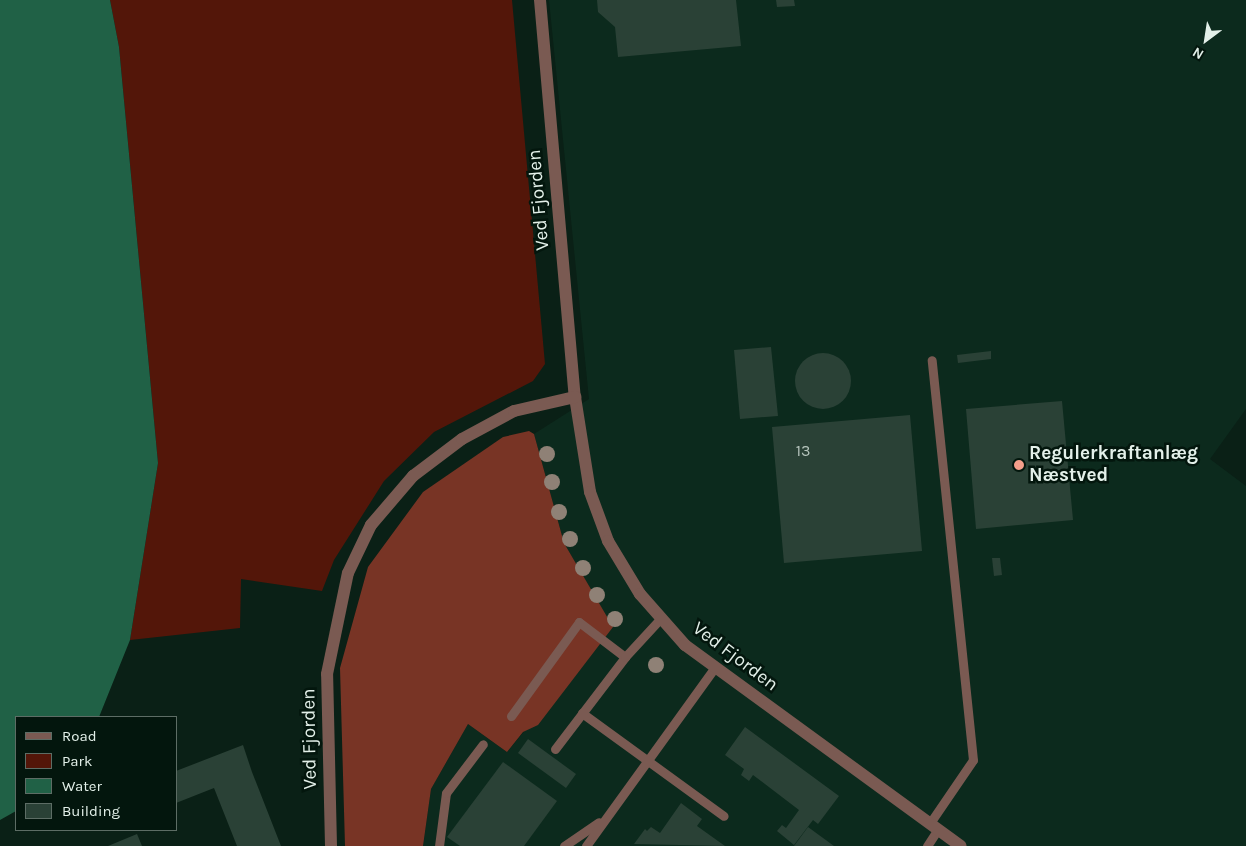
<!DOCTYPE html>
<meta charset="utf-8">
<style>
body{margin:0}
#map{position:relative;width:1246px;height:846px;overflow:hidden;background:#0a2016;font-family:Karla,sans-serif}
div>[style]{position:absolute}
.built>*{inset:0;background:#0c2a1d}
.green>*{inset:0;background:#531609}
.forest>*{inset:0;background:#783425}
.water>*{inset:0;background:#206146}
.building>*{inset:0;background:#2a4136}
.round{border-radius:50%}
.service>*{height:9px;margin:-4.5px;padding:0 4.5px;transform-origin:4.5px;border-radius:4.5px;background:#7a5a52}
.minor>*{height:12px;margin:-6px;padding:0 6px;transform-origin:6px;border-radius:6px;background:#7a5a52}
.trees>*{width:16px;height:16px;margin:-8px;border-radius:50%;background:#8f8176}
.dots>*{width:14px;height:14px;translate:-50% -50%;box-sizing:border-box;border:2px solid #03160d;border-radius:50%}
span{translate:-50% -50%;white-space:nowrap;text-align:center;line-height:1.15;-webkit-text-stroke:5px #03160d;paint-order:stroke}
.number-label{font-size:16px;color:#b5c4bc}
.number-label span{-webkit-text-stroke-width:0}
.street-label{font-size:19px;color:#e3f0e9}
.poi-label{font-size:19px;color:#e3f0e9;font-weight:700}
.left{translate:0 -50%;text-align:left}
.legend{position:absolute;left:15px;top:716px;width:162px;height:115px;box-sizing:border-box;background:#03160d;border:1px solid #5d6d65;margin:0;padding:6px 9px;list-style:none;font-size:15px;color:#e3f0e9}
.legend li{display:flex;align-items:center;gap:10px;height:25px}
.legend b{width:25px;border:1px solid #5d6d65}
.north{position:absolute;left:1181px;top:15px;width:50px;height:50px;-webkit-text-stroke:4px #03160d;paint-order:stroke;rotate:211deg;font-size:14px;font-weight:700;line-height:20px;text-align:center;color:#e3f0e9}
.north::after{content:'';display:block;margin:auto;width:18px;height:22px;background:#e3f0e9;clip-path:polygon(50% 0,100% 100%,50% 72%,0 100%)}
</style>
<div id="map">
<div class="built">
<i style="clip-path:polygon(549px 0,1246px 0,1246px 409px,1210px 459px,1246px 486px,1246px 846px,423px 846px,431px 789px,468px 724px,507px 752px,612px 627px,564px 543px,534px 434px,589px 399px)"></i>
</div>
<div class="green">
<i style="clip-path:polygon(110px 0,512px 0,545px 364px,533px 381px,434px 432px,384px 481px,334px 560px,322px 591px,241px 579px,240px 628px,130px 640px,158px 463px,119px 47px)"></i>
</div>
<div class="forest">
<i style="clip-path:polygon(529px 431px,534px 434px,564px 543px,613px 627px,538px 725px,523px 732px,507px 752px,468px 724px,431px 789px,423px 846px,345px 846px,340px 668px,368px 567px,423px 492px,503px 437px)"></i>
</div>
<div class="water">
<i style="clip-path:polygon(0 0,110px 0,119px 47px,158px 463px,130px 640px,99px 717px,16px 717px,16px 811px,0 820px)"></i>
</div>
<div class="building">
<i style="clip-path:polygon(597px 0,736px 0,741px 46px,618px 57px,615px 27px,598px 12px)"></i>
<i style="clip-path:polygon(776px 0,794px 0,795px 6px,777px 7px)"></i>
<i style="clip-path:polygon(771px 347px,778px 416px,740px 419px,734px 350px)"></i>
<i style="clip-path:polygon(991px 351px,991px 359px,958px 363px,957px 355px)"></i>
<i class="round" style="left:795px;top:353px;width:56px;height:56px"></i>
<i style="clip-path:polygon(1062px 401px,1073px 520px,976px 529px,966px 409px)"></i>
<i style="clip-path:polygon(910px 415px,922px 551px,784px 563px,772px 427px)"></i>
<i style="clip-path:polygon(992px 558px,1000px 558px,1002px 575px,994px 576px)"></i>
<i style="clip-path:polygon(745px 727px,839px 796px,818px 824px,813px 820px,794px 845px,777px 831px,782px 825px,786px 828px,799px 810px,753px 775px,749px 781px,741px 775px,744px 769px,725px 755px)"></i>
<i style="clip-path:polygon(528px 739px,576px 774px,566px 788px,518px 753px)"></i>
<i style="clip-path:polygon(243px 745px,252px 772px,281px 846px,237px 846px,214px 788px,176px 803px,176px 771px)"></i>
<i style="clip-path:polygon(503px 762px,557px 801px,524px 846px,460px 846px,447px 837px)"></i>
<i style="clip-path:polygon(681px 803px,702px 819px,697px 826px,725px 846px,634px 844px,645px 829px,647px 831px,651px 827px,660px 833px)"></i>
<i style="clip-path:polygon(808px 827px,834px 846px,794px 846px)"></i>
<i style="clip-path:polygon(137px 834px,142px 846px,108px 846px)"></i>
</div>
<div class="service">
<i style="left:582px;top:713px;width:175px;rotate:36deg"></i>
<i style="left:511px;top:716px;width:116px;rotate:-54.1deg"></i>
<i style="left:579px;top:622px;width:58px;rotate:37.3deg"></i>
<i style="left:555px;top:749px;width:116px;rotate:-52.7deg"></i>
<i style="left:625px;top:657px;width:53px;rotate:-47.3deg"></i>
<i style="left:930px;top:823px;width:76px;rotate:-55.7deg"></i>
<i style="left:973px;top:760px;width:402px;rotate:-95.9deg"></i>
<i style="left:439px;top:846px;width:53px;rotate:-82.5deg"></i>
<i style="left:446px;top:793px;width:61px;rotate:-52.9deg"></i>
<i style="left:564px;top:846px;width:42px;rotate:-34.4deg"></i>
<i style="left:586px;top:846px;width:221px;rotate:-54.2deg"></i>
<i style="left:927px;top:846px;width:20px;rotate:-57deg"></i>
</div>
<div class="minor">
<i style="left:540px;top:0;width:399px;rotate:85deg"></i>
<i style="left:575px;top:397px;width:96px;rotate:81deg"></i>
<i style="left:590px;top:492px;width:52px;rotate:69.8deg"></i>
<i style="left:608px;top:541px;width:62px;rotate:58.9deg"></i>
<i style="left:640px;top:594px;width:68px;rotate:48.6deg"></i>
<i style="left:685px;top:645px;width:341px;rotate:36.1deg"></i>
<i style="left:331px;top:846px;width:172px;rotate:-91.3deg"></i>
<i style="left:327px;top:674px;width:103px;rotate:-78.3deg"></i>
<i style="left:348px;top:573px;width:53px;rotate:-64.4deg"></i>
<i style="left:371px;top:525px;width:65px;rotate:-49.4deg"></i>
<i style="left:413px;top:476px;width:61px;rotate:-37.1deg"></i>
<i style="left:462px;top:439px;width:59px;rotate:-28.3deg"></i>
<i style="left:514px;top:411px;width:63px;rotate:-12.9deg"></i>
</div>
<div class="trees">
<i style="left:547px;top:454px"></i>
<i style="left:552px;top:482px"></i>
<i style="left:559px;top:512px"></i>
<i style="left:570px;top:539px"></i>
<i style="left:583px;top:568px"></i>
<i style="left:597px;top:595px"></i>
<i style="left:615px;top:619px"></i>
<i style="left:656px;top:665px"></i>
</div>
<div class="dots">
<i style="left:1019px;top:465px;background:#f49e8a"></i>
</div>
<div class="number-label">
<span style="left:803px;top:451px">13</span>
</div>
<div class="street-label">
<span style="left:539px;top:200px;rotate:-95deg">Ved Fjorden</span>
<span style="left:735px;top:657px;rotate:37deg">Ved Fjorden</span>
<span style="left:310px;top:739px;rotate:-91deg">Ved Fjorden</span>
</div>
<div class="poi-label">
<span class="left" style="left:1029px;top:465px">Regulerkraftanlæg<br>Næstved</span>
</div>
<ul class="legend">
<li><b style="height:6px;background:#7a5a52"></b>Road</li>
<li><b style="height:14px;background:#531609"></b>Park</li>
<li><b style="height:14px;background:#206146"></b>Water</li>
<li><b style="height:14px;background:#2a4136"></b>Building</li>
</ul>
<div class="north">N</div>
</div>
